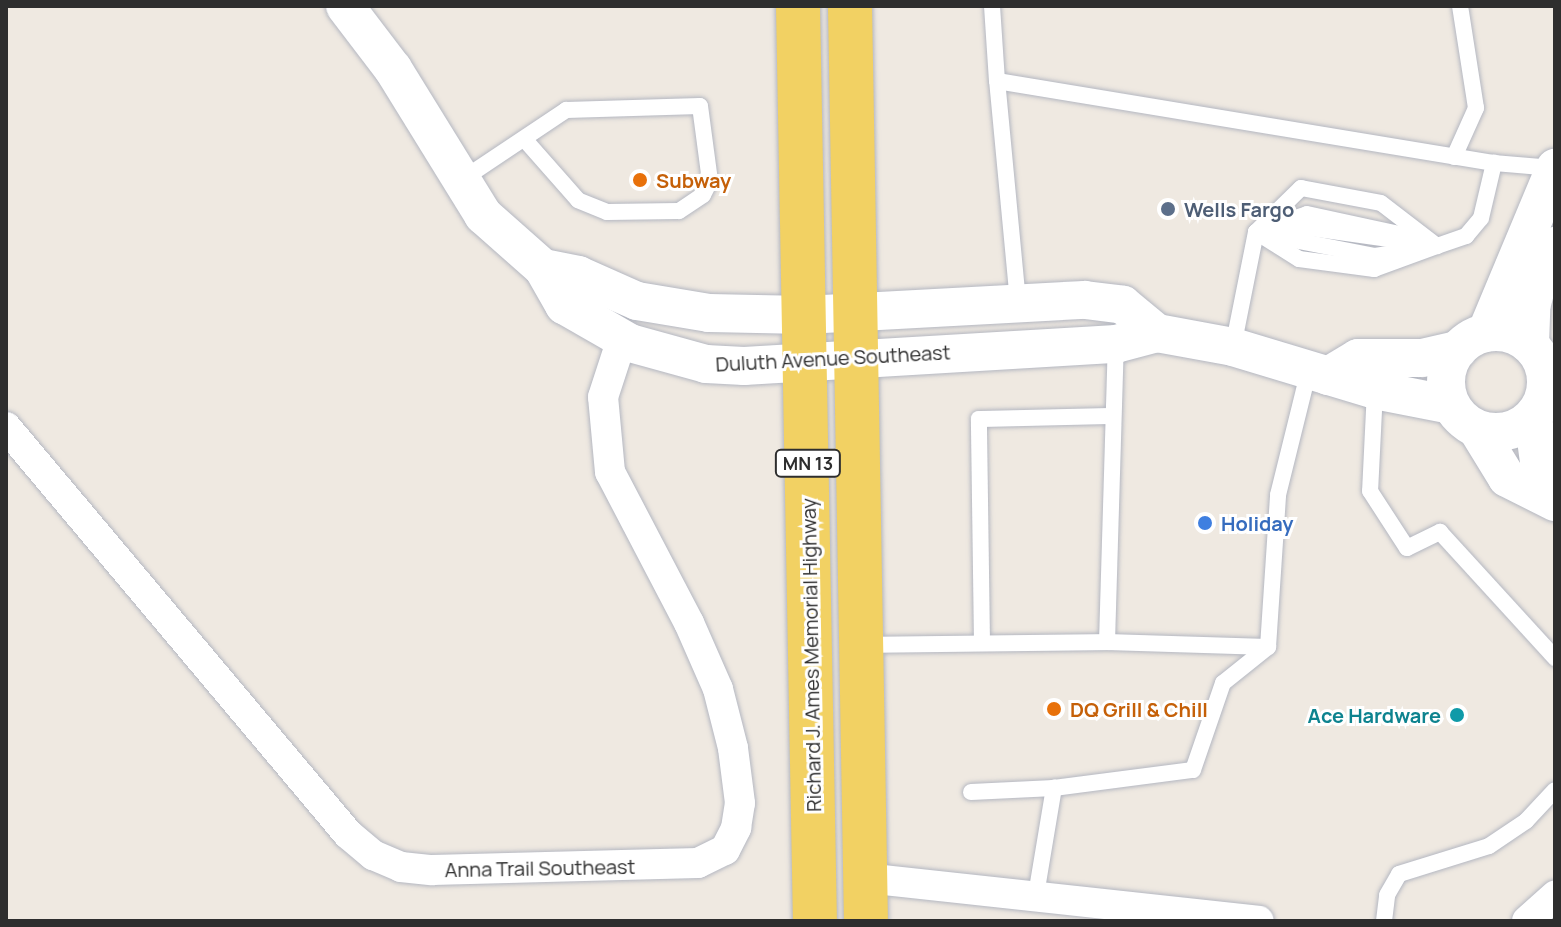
<!DOCTYPE html>
<style>
body{margin:0}
#map{position:relative;width:1561px;height:927px;overflow:hidden;background:#efe9e1;font-family:Manrope,sans-serif}
div>[style]{position:absolute}
.roads{filter:drop-shadow(0 0 2px #b4b7c1) drop-shadow(0 0 2px #b4b7c1)}
.service>*{height:16px;margin:-8px;padding:0 8px;transform-origin:8px;border-radius:8px;background:#fff}
.minor>*{height:30px;margin:-15px;padding:0 15px;transform-origin:15px;border-radius:15px;background:#fff}
.tertiary>*{height:38px;margin:-19px;padding:0 19px;transform-origin:19px;border-radius:19px;background:#fff}
.tertiary>.ring{margin:-19px;padding:0;box-sizing:content-box;background:none;border:38px solid #fff;border-radius:50%}
.primary>*{height:44px;margin:-22px;padding:0 22px;transform-origin:22px;border-radius:22px;background:#f2d163}
.dots>*{width:22px;height:22px;translate:-50% -50%;box-sizing:border-box;border:4px solid #fff;border-radius:50%}
span{translate:-50% -50%;white-space:nowrap;text-align:center;line-height:1.15;-webkit-text-stroke:6px #fff;paint-order:stroke}
.shield-label span{padding:2px 6px;background:#fff;border:2px solid;border-radius:6px;-webkit-text-stroke-width:0}
.shield-label{font-size:18px;color:#2e2e2e;font-weight:700}
.food-label{font-size:20px;color:#c56008;font-weight:700}
.left{translate:0 -50%;text-align:left}
.service-label{font-size:20px;color:#4e5e75;font-weight:700}
.street-label{font-size:20px;color:#2e2e2e}
.shop-label{font-size:20px;color:#366cbe;font-weight:700}
.culture-label{font-size:20px;color:#0d838f;font-weight:700}
.right{translate:-100% -50%;text-align:right}
.frame{position:absolute;inset:0;border:8px solid #2e2e2e;pointer-events:none}
</style>
<div id="map">
<div class="roads">
<div class="service">
<i style="left:992px;top:6px;width:75px;rotate:86.2deg"></i>
<i style="left:1454px;top:157px;width:54px;rotate:-65.8deg"></i>
<i style="left:1476px;top:108px;width:103px;rotate:-98.9deg"></i>
<i style="left:460px;top:181px;width:128px;rotate:-33.8deg"></i>
<i style="left:566px;top:110px;width:134px;rotate:-1.7deg"></i>
<i style="left:700px;top:106px;width:76px;rotate:82.4deg"></i>
<i style="left:710px;top:181px;width:16px;rotate:117deg"></i>
<i style="left:703px;top:195px;width:29px;rotate:146deg"></i>
<i style="left:679px;top:211px;width:72px;rotate:179.2deg"></i>
<i style="left:607px;top:212px;width:31px;rotate:-158deg"></i>
<i style="left:578px;top:200px;width:79px;rotate:-131.4deg"></i>
<i style="left:1280px;top:223px;width:28px;rotate:-18deg"></i>
<i style="left:1307px;top:214px;width:104px;rotate:12.2deg"></i>
<i style="left:1256px;top:232px;width:48px;rotate:-5.9deg"></i>
<i style="left:1304px;top:227px;width:134px;rotate:8.1deg"></i>
<i style="left:1437px;top:246px;width:31px;rotate:-19deg"></i>
<i style="left:1466px;top:236px;width:23px;rotate:-50deg"></i>
<i style="left:1481px;top:218px;width:57px;rotate:-76.7deg"></i>
<i style="left:1256px;top:232px;width:51px;rotate:32.1deg"></i>
<i style="left:1299px;top:259px;width:76px;rotate:7.6deg"></i>
<i style="left:1374px;top:269px;width:64px;rotate:-20.1deg"></i>
<i style="left:1273px;top:236px;width:104px;rotate:11.1deg"></i>
<i style="left:1375px;top:256px;width:25px;rotate:-9deg"></i>
<i style="left:1018px;top:302px;width:222px;rotate:-95.4deg"></i>
<i style="left:997px;top:81px;width:504px;rotate:9.37deg"></i>
<i style="left:1494px;top:163px;width:59px;rotate:4.8deg"></i>
<i style="left:1233px;top:347px;width:117px;rotate:-78.7deg"></i>
<i style="left:1256px;top:232px;width:63px;rotate:-44.4deg"></i>
<i style="left:1301px;top:188px;width:81px;rotate:10.6deg"></i>
<i style="left:1381px;top:203px;width:71px;rotate:37.5deg"></i>
<i style="left:1375px;top:390px;width:101px;rotate:92.8deg"></i>
<i style="left:1370px;top:491px;width:68px;rotate:57deg"></i>
<i style="left:1407px;top:548px;width:37px;rotate:-26deg"></i>
<i style="left:1440px;top:532px;width:171px;rotate:47.6deg"></i>
<i style="left:1107px;top:642px;width:161px;rotate:1.8deg"></i>
<i style="left:1268px;top:647px;width:152px;rotate:-86.2deg"></i>
<i style="left:1278px;top:495px;width:129px;rotate:-76.1deg"></i>
<i style="left:982px;top:643px;width:224px;rotate:-90.8deg"></i>
<i style="left:979px;top:419px;width:133px;rotate:-1.3deg"></i>
<i style="left:863px;top:645px;width:244px;rotate:-0.7deg"></i>
<i style="left:1107px;top:642px;width:298px;rotate:-88.3deg"></i>
<i style="left:971px;top:792px;width:83px;rotate:-2.8deg"></i>
<i style="left:1036px;top:895px;width:109px;rotate:-80.5deg"></i>
<i style="left:1054px;top:788px;width:140px;rotate:-7.4deg"></i>
<i style="left:1193px;top:770px;width:92px;rotate:-71deg"></i>
<i style="left:1223px;top:683px;width:58px;rotate:-38.7deg"></i>
<i style="left:1384px;top:921px;width:26px;rotate:-83deg"></i>
<i style="left:1387px;top:895px;width:24px;rotate:-60deg"></i>
<i style="left:1399px;top:874px;width:94px;rotate:-17.3deg"></i>
<i style="left:1489px;top:846px;width:45px;rotate:-34deg"></i>
<i style="left:1526px;top:821px;width:42px;rotate:-46.9deg"></i>
</div>
<div class="minor">
<i style="left:6px;top:427px;width:532px;rotate:49.96deg"></i>
<i style="left:348px;top:834px;width:33px;rotate:40deg"></i>
<i style="left:373px;top:855px;width:30px;rotate:23deg"></i>
<i style="left:401px;top:867px;width:31px;rotate:6deg"></i>
<i style="left:432px;top:870px;width:266px;rotate:-1.5deg"></i>
<i style="left:698px;top:863px;width:30px;rotate:-26deg"></i>
<i style="left:725px;top:850px;width:25px;rotate:-63deg"></i>
<i style="left:736px;top:828px;width:25px;rotate:-81deg"></i>
<i style="left:740px;top:803px;width:55px;rotate:-97.3deg"></i>
<i style="left:733px;top:748px;width:61px;rotate:-104.3deg"></i>
<i style="left:718px;top:689px;width:72px;rotate:-113.7deg"></i>
<i style="left:689px;top:623px;width:170px;rotate:-117.6deg"></i>
<i style="left:610px;top:472px;width:75px;rotate:-95.3deg"></i>
<i style="left:603px;top:397px;width:61px;rotate:-71.9deg"></i>
<i style="left:865px;top:878px;width:396px;rotate:6.2deg"></i>
<i style="left:1527px;top:921px;width:38px;rotate:-42deg"></i>
</div>
<div class="tertiary">
<i style="left:345px;top:6px;width:79px;rotate:52.7deg"></i>
<i style="left:393px;top:69px;width:172px;rotate:58.3deg"></i>
<i style="left:483px;top:215px;width:80px;rotate:41.5deg"></i>
<i style="left:543px;top:268px;width:43px;rotate:60.4deg"></i>
<i style="left:564px;top:305px;width:76px;rotate:29.9deg"></i>
<i style="left:630px;top:343px;width:79px;rotate:15.4deg"></i>
<i style="left:706px;top:364px;width:38px;rotate:3deg"></i>
<i style="left:744px;top:366px;width:373px;rotate:-3.4deg"></i>
<i style="left:1116px;top:344px;width:42px;rotate:-15deg"></i>
<i style="left:1157px;top:333px;width:77px;rotate:10.4deg"></i>
<i style="left:1233px;top:347px;width:148px;rotate:16.8deg"></i>
<i style="left:1375px;top:390px;width:77px;rotate:11.2deg"></i>
<i style="left:543px;top:268px;width:36px;rotate:11deg"></i>
<i style="left:578px;top:275px;width:64px;rotate:23.8deg"></i>
<i style="left:637px;top:301px;width:73px;rotate:9.5deg"></i>
<i style="left:709px;top:313px;width:96px;rotate:1.2deg"></i>
<i style="left:805px;top:315px;width:280px;rotate:-3.1deg"></i>
<i style="left:1085px;top:300px;width:38px;rotate:7deg"></i>
<i style="left:1123px;top:305px;width:44px;rotate:39.5deg"></i>
<i class="ring" style="left:1446px;top:332px;width:62px;height:62px"></i>
<i style="left:1486px;top:333px;width:179px;rotate:-67.3deg"></i>
<i style="left:1530px;top:345px;width:38px;rotate:-88deg"></i>
<i style="left:1531px;top:307px;width:39px;rotate:-75deg"></i>
<i style="left:1541px;top:269px;width:27px;rotate:-59deg"></i>
<i style="left:1328px;top:376px;width:35px;rotate:-31deg"></i>
<i style="left:1358px;top:358px;width:64px"></i>
<i style="left:1422px;top:358px;width:37px;rotate:-13deg"></i>
<i style="left:1533px;top:417px;width:45px;rotate:82.4deg"></i>
<i style="left:1539px;top:462px;width:39px;rotate:66deg"></i>
<i style="left:1477px;top:429px;width:57px;rotate:58.5deg"></i>
<i style="left:1507px;top:478px;width:54px;rotate:26.6deg"></i>
</div>
<div class="primary">
<i style="left:798px;top:6px;width:915px;rotate:88.94deg"></i>
<i style="left:850px;top:6px;width:915px;rotate:89deg"></i>
</div>
</div>
<div class="dots">
<i style="left:640px;top:180px;background:#e8710a"></i>
<i style="left:1168px;top:209px;background:#5c6f8a"></i>
<i style="left:1205px;top:523px;background:#3f7fe0"></i>
<i style="left:1054px;top:709px;background:#e8710a"></i>
<i style="left:1457px;top:715px;background:#0f9aa8"></i>
</div>
<div class="shield-label">
<span style="left:808px;top:463px">MN 13</span>
</div>
<div class="food-label">
<span class="left" style="left:656px;top:180px">Subway</span>
<span class="left" style="left:1070px;top:709px">DQ Grill &amp; Chill</span>
</div>
<div class="service-label">
<span class="left" style="left:1184px;top:209px">Wells Fargo</span>
</div>
<div class="street-label">
<span style="left:833px;top:358px;rotate:-3deg">Duluth Avenue Southeast</span>
<span style="left:811px;top:655px;rotate:-91deg">Richard J. Ames Memorial Highway</span>
<span style="left:540px;top:868px;rotate:-1deg">Anna Trail Southeast</span>
</div>
<div class="shop-label">
<span class="left" style="left:1221px;top:523px">Holiday</span>
</div>
<div class="culture-label">
<span class="right" style="left:1441px;top:715px">Ace Hardware</span>
</div>
<div class="frame"></div>
</div>
